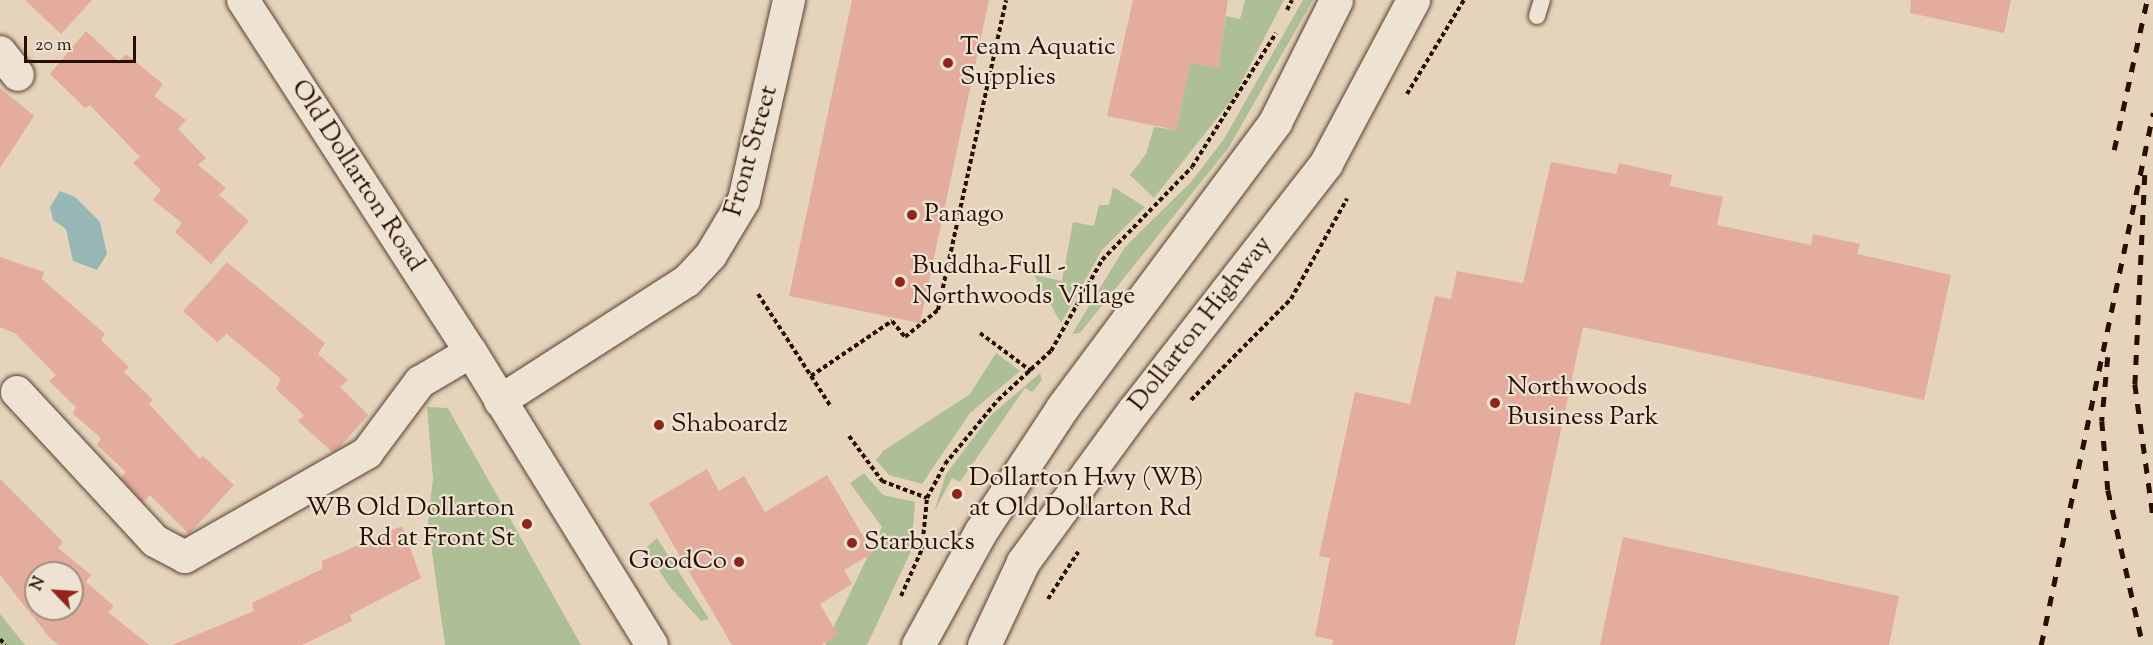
<!DOCTYPE html>
<style>
body{margin:0}
#map{position:relative;width:2153px;height:645px;overflow:hidden;background:#e5d4bb;font-family:"Sorts Mill Goudy",serif}
div>[style]{position:absolute}
.green>*{inset:0;background:#aebe95}
.water>*{inset:0;background:#96b7b5}
.building>*{inset:0;background:#e3ac9c}
.path>*{height:4px;margin-top:-2px;transform-origin:0;background:repeating-linear-gradient(90deg,#290f02 0 4.5px,transparent 0 7.5px)}
.roads{filter:drop-shadow(0 0 2px #584030) drop-shadow(0 0 2px #584030)}
.lane>*{height:16px;margin:-8px;padding:0 8px;transform-origin:8px;border-radius:8px;background:#eee3d3}
.street>*{height:32px;margin:-16px;padding:0 16px;transform-origin:16px;border-radius:16px;background:#eee3d3}
.secondary>*{height:33px;margin:-16.5px;padding:0 16.5px;transform-origin:16.5px;border-radius:16.5px;background:#eee3d3}
.rail>*{height:4.5px;margin-top:-2.25px;transform-origin:0;background:repeating-linear-gradient(90deg,#290f02 0 10px,transparent 0 20px)}
.dots>*{width:16px;height:16px;translate:-50% -50%;box-sizing:border-box;border:3px solid #eee3d3;border-radius:50%}
span{translate:-50% -50%;white-space:nowrap;text-align:center;line-height:1.15;-webkit-text-stroke:4.5px #eee3d3;paint-order:stroke}
.poi-label{font-size:26px;color:#290f02}
.left{translate:0 -50%;text-align:left}
.right{translate:-100% -50%;text-align:right}
.street-label{font-size:26px;color:#290f02}
.north{position:absolute;left:24px;top:561px;width:60px;height:60px;box-sizing:border-box;background:#eee3d3;border:2px solid #9f8e7f;border-radius:50%;rotate:295deg;font-size:16px;font-weight:700;line-height:24px;text-align:center;color:#290f02}
.north::after{content:'';display:block;margin:auto;width:21px;height:27px;background:#8f2418;clip-path:polygon(50% 0,100% 100%,50% 72%,0 100%)}
.scale{position:absolute;left:24px;top:36px;width:112px;height:27px;box-sizing:border-box;border:3px solid #290f02;border-top:0;padding-left:8px;font-size:18px;line-height:21px;white-space:nowrap;color:#290f02;-webkit-text-stroke:4px #eee3d3;paint-order:stroke}
</style>
<div id="map">
<div class="green">
<i style="clip-path:polygon(1245px 0,1284px 0,1233px 98px,1154px 198px,1130px 175px,1146px 154px,1154px 127px,1176px 130px,1190px 63px,1218px 67px,1226px 16px,1240px 19px)"></i>
<i style="clip-path:polygon(1303px 0,1313px 0,1229px 147px,1080px 333px,1072px 334px,1125px 247px,1191px 182px,1224px 139px)"></i>
<i style="clip-path:polygon(1113px 187px,1145px 207px,1102px 250px,1061px 323px,1034px 275px,1062px 281px,1073px 222px,1094px 226px,1099px 205px,1109px 205px)"></i>
<i style="clip-path:polygon(996px 353px,1020px 371px,970px 413px,922px 484px,889px 475px,876px 460px,883px 451px,970px 394px)"></i>
<i style="clip-path:polygon(1040px 373px,1042px 380px,1032px 392px,1025px 388px,960px 482px,952px 478px,934px 512px,946px 474px,990px 416px)"></i>
<i style="clip-path:polygon(427px 407px,448px 408px,581px 645px,445px 645px,428px 523px,433px 479px)"></i>
<i style="clip-path:polygon(864px 473px,883px 495px,915px 502px,911px 551px,867px 645px,825px 645px,882px 527px,850px 483px)"></i>
<i style="clip-path:polygon(657px 538px,709px 619px,701px 621px,670px 587px,645px 549px)"></i>
<i style="clip-path:polygon(0 614px,25px 645px,0 645px)"></i>
</div>
<div class="water">
<i style="clip-path:polygon(60px 191px,75px 197px,100px 222px,107px 254px,97px 270px,73px 261px,66px 229px,53px 220px,50px 207px)"></i>
</div>
<div class="building">
<i style="clip-path:polygon(25px 0,92px 0,61px 34px)"></i>
<i style="clip-path:polygon(852px 0,989px 0,920px 323px,789px 296px)"></i>
<i style="clip-path:polygon(1133px 0,1228px 0,1218px 68px,1190px 63px,1176px 130px,1107px 116px)"></i>
<i style="clip-path:polygon(1911px 0,2011px 0,2004px 33px,1910px 13px)"></i>
<i style="clip-path:polygon(86px 31px,119px 62px,126px 54px,163px 84px,154px 96px,186px 120px,178px 129px,206px 158px,198px 165px,226px 188px,219px 195px,249px 221px,211px 264px,175px 232px,182px 223px,153px 200px,161px 190px,133px 163px,140px 157px,90px 105px,85px 108px,50px 74px)"></i>
<i style="clip-path:polygon(0 88px,34px 116px,0 168px)"></i>
<i style="clip-path:polygon(1551px 162px,1616px 174px,1619px 163px,1672px 175px,1670px 186px,1723px 197px,1717px 225px,1811px 245px,1813px 234px,1860px 244px,1857px 254px,1951px 275px,1924px 400px,1583px 327px,1515px 645px,1332px 645px,1333px 640px,1315px 636px,1330px 558px,1319px 556px,1355px 392px,1410px 404px,1435px 296px,1451px 299px,1457px 271px,1523px 283px)"></i>
<i style="clip-path:polygon(0 257px,44px 272px,42px 279px,105px 334px,101px 340px,129px 367px,124px 372px,153px 400px,149px 404px,200px 459px,203px 456px,234px 485px,189px 534px,150px 495px,143px 502px,121px 478px,126px 472px,97px 445px,101px 438px,73px 414px,76px 407px,49px 381px,56px 375px,16px 334px,0 327px)"></i>
<i style="clip-path:polygon(227px 262px,325px 343px,318px 354px,348px 380px,340px 387px,368px 415px,338px 449px,332px 452px,298px 421px,304px 415px,276px 389px,281px 379px,227px 334px,217px 342px,183px 311px)"></i>
<i style="clip-path:polygon(707px 469px,719px 491px,744px 476px,765px 512px,827px 475px,873px 553px,844px 570px,852px 584px,820px 604px,838px 635px,821px 645px,732px 645px,649px 503px)"></i>
<i style="clip-path:polygon(evenodd,0 479px,63px 542px,58px 548px,91px 575px,86px 582px,114px 606px,108px 612px,149px 645px,59px 645px,50px 638px,0 575px,0 479px,36px 573px,72px 573px,72px 609px,36px 609px,36px 573px)"></i>
<i style="clip-path:polygon(402px 526px,421px 578px,350px 615px,352px 621px,302px 645px,172px 645px,254px 611px,252px 603px,322px 569px,322px 561px)"></i>
<i style="clip-path:polygon(1623px 537px,1899px 596px,1889px 645px,1600px 645px)"></i>
</div>
<div class="path">
<i style="left:1287px;top:10px;width:11px;rotate:-63deg"></i>
<i style="left:1407px;top:94px;width:110px;rotate:-58.8deg"></i>
<i style="left:758px;top:294px;width:135px;rotate:57.1deg"></i>
<i style="left:980px;top:333px;width:64px;rotate:36.7deg"></i>
<i style="left:811px;top:376px;width:98px;rotate:-34.2deg"></i>
<i style="left:892px;top:321px;width:21px;rotate:51deg"></i>
<i style="left:905px;top:337px;width:43px;rotate:-39.3deg"></i>
<i style="left:938px;top:310px;width:317px;rotate:-77.6deg"></i>
<i style="left:1191px;top:400px;width:142px;rotate:-45.3deg"></i>
<i style="left:1291px;top:299px;width:115px;rotate:-60.8deg"></i>
<i style="left:849px;top:436px;width:56px;rotate:53.7deg"></i>
<i style="left:882px;top:481px;width:48px;rotate:20.7deg"></i>
<i style="left:901px;top:596px;width:51px;rotate:-65.9deg"></i>
<i style="left:922px;top:549px;width:51px;rotate:-84.4deg"></i>
<i style="left:927px;top:498px;width:38px;rotate:-62deg"></i>
<i style="left:945px;top:464px;width:83px;rotate:-50.4deg"></i>
<i style="left:998px;top:400px;width:72px;rotate:-42.8deg"></i>
<i style="left:1051px;top:351px;width:104px;rotate:-60.7deg"></i>
<i style="left:1102px;top:260px;width:129px;rotate:-45.9deg"></i>
<i style="left:1192px;top:167px;width:158px;rotate:-57.9deg"></i>
<i style="left:1048px;top:599px;width:56px;rotate:-57.4deg"></i>
<i style="left:0;top:639px;width:8px;rotate:50deg"></i>
</div>
<div class="roads">
<div class="lane">
<i style="left:1537px;top:16px;width:17px;rotate:-73deg"></i>
</div>
<div class="street">
<i style="left:243px;top:0;width:419px;rotate:57.1deg"></i>
<i style="left:471px;top:352px;width:344px;rotate:58.3deg"></i>
<i style="left:0;top:52px;width:29px;rotate:52deg"></i>
<i style="left:17px;top:392px;width:203px;rotate:47.2deg"></i>
<i style="left:155px;top:541px;width:34px;rotate:28deg"></i>
<i style="left:185px;top:557px;width:210px;rotate:-29.7deg"></i>
<i style="left:367px;top:453px;width:89px;rotate:-53.3deg"></i>
<i style="left:420px;top:382px;width:59px;rotate:-30.5deg"></i>
<i style="left:500px;top:401px;width:222px;rotate:-32.7deg"></i>
<i style="left:687px;top:281px;width:35px;rotate:-47deg"></i>
<i style="left:711px;top:255px;width:64px;rotate:-59deg"></i>
<i style="left:744px;top:200px;width:205px;rotate:-77.3deg"></i>
</div>
<div class="secondary">
<i style="left:918px;top:645px;width:130px;rotate:-61.1deg"></i>
<i style="left:981px;top:531px;width:147px;rotate:-56.6deg"></i>
<i style="left:1062px;top:408px;width:357px;rotate:-53.3deg"></i>
<i style="left:1275px;top:122px;width:136px;rotate:-63.4deg"></i>
<i style="left:984px;top:645px;width:92px;rotate:-64.8deg"></i>
<i style="left:1023px;top:562px;width:188px;rotate:-53.9deg"></i>
<i style="left:1134px;top:410px;width:313px;rotate:-52.1deg"></i>
<i style="left:1326px;top:163px;width:185px;rotate:-61.9deg"></i>
</div>
</div>
<div class="rail">
<i style="left:2114px;top:150px;width:154px;rotate:-77.6deg"></i>
<i style="left:2145px;top:175px;width:209px;rotate:92.7deg"></i>
<i style="left:2135px;top:384px;width:132px;rotate:82.2deg"></i>
<i style="left:2108px;top:357px;width:64px;rotate:95.4deg"></i>
<i style="left:2102px;top:421px;width:69px;rotate:85deg"></i>
<i style="left:2108px;top:490px;width:159px;rotate:77.3deg"></i>
<i style="left:2041px;top:645px;width:544px;rotate:-78.11deg"></i>
</div>
<div class="dots">
<i style="left:948px;top:63px;background:#8f2418"></i>
<i style="left:912px;top:215px;background:#8f2418"></i>
<i style="left:900px;top:282px;background:#8f2418"></i>
<i style="left:1495px;top:403px;background:#8f2418"></i>
<i style="left:659px;top:425px;background:#8f2418"></i>
<i style="left:957px;top:494px;background:#8f2418"></i>
<i style="left:527px;top:524px;background:#8f2418"></i>
<i style="left:852px;top:543px;background:#8f2418"></i>
<i style="left:739px;top:562px;background:#8f2418"></i>
</div>
<div class="poi-label">
<span class="left" style="left:960px;top:63px">Team Aquatic<br>Supplies</span>
<span class="left" style="left:924px;top:215px">Panago</span>
<span class="left" style="left:912px;top:282px">Buddha-Full -<br>Northwoods Village</span>
<span class="left" style="left:1507px;top:403px">Northwoods<br>Business Park</span>
<span class="left" style="left:671px;top:425px">Shaboardz</span>
<span class="left" style="left:969px;top:494px">Dollarton Hwy (WB)<br>at Old Dollarton Rd</span>
<span class="right" style="left:515px;top:524px">WB Old Dollarton<br>Rd at Front St</span>
<span class="left" style="left:864px;top:543px">Starbucks</span>
<span class="right" style="left:727px;top:562px">GoodCo</span>
</div>
<div class="street-label">
<span style="left:752px;top:151px;rotate:-74deg">Front Street</span>
<span style="left:357px;top:176px;rotate:57deg">Old Dollarton Road</span>
<span style="left:1201px;top:324px;rotate:-52deg">Dollarton Highway</span>
</div>
<div class="north">N</div>
<div class="scale">20 m</div>
</div>
